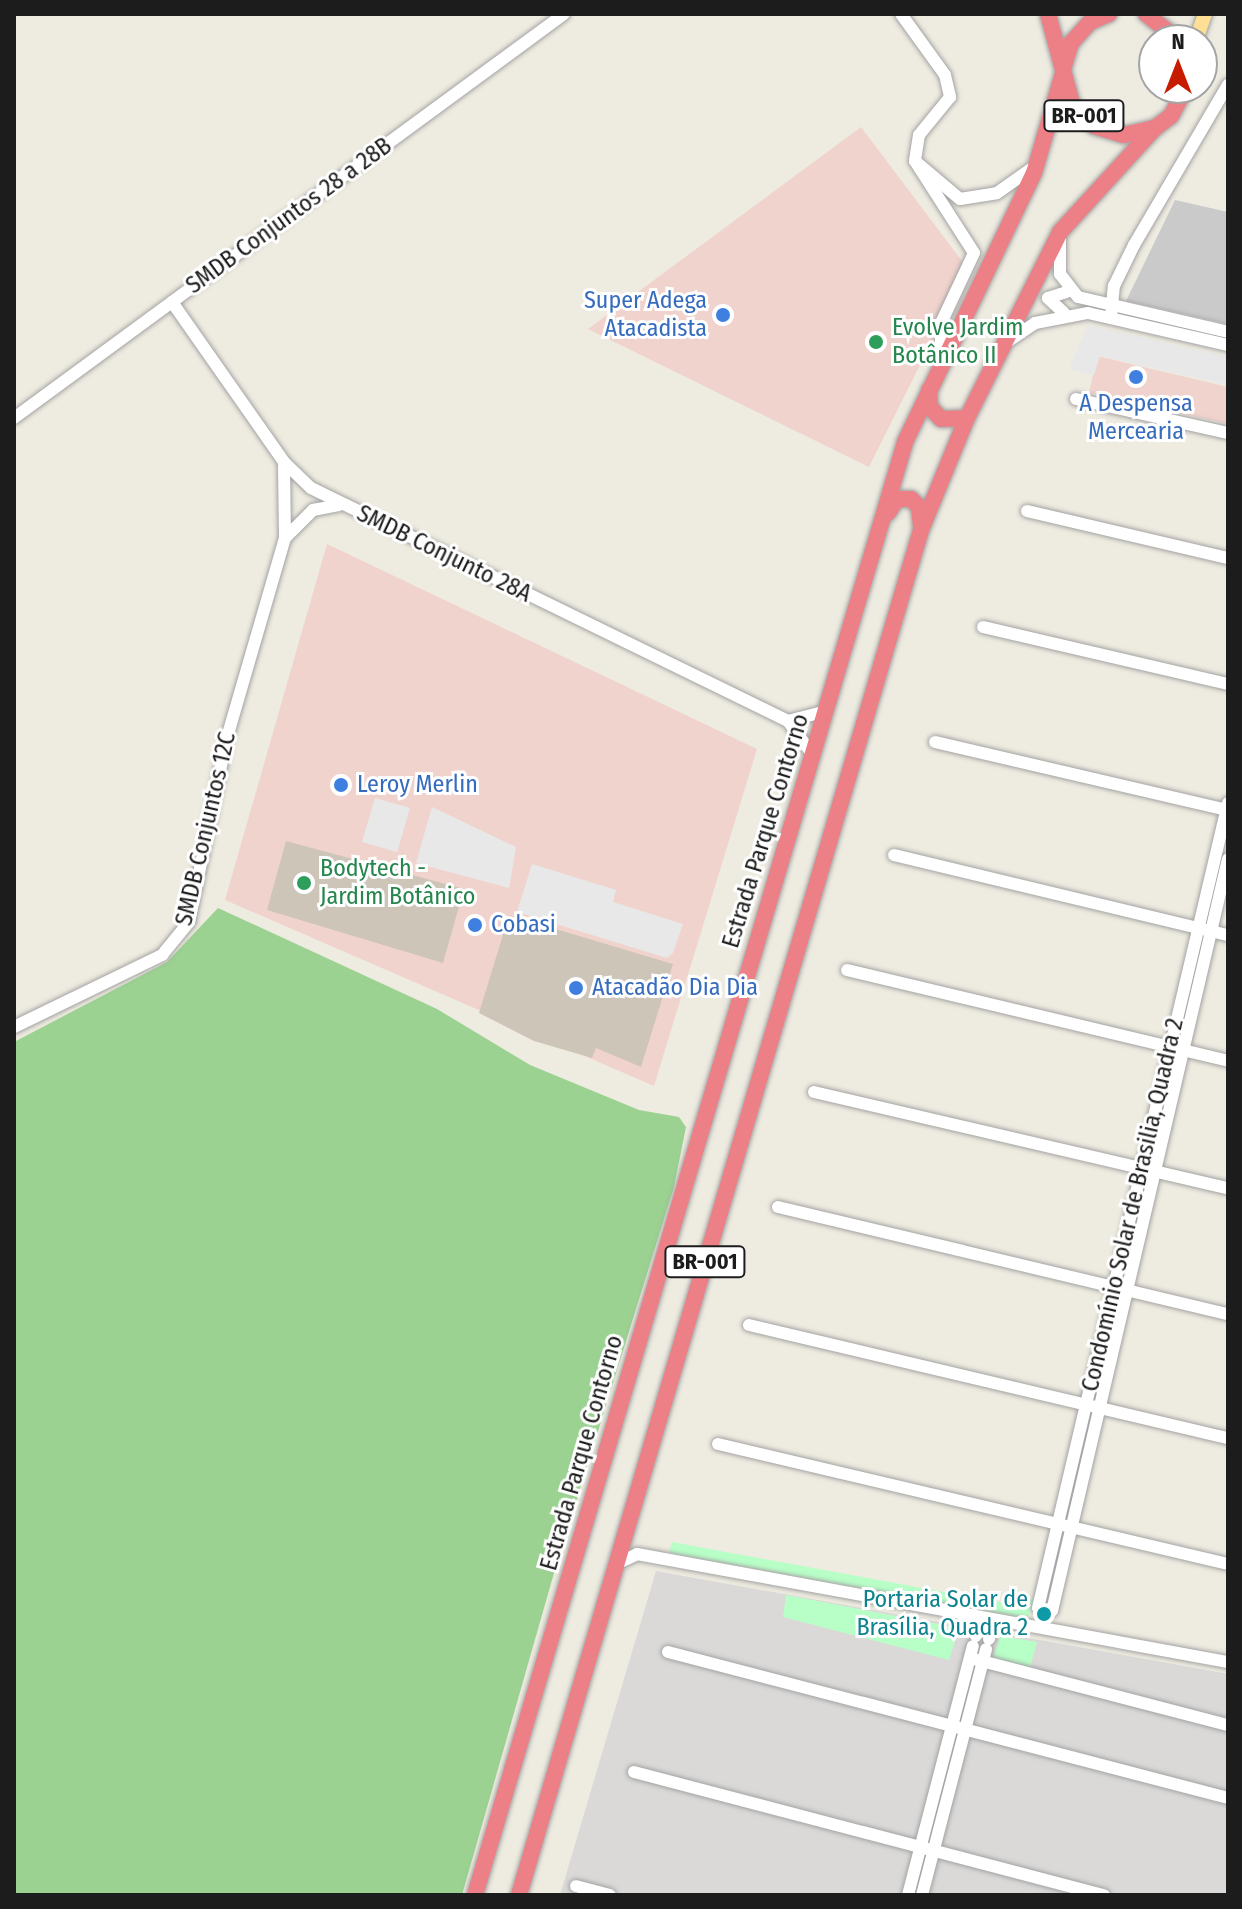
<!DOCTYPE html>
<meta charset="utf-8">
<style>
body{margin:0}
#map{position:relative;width:1242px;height:1909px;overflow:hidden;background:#eeebe0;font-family:"Fira Sans Condensed",sans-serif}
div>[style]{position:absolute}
.residential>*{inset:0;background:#dad9d8}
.commercial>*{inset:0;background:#f1d3cd}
.religious>*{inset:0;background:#cacaca}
.forest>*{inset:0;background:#9bd191}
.park>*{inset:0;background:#b8fec7}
.parking>*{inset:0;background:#e8e8e8}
.building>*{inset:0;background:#cec5b9}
.roads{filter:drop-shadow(0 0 2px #a3a3a3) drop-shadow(0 0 2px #a3a3a3)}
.minor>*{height:12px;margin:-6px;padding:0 6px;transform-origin:6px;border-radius:6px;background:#fff}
.major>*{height:14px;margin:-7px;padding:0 7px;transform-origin:7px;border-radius:7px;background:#ffdf94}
.highway>*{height:16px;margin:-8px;padding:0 8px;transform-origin:8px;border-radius:8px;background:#ed8086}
.dots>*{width:22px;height:22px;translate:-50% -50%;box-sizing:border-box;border:4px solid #fff;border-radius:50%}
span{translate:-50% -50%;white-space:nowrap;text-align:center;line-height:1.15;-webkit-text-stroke:6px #fff;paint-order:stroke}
.shield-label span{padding:2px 6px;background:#fff;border:2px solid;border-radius:6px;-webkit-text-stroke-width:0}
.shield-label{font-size:22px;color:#1c1c1c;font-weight:700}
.street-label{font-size:24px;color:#1c1c1c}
.shop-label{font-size:24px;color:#366cbe}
.right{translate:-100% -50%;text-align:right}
.left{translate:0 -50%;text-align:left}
.leisure-label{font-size:24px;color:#27864d}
.culture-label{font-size:24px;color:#0d838f}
.frame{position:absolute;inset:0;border:16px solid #1c1c1c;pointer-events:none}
.north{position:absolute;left:1138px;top:24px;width:80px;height:80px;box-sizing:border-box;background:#fff;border:2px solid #a4a4a4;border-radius:50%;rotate:0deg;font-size:22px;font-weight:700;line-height:32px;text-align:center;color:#1c1c1c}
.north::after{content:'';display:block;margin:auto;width:28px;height:36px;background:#c71b00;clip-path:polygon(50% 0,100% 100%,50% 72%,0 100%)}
</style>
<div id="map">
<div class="residential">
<i style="clip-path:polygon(656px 1571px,1228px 1674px,1228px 1895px,560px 1895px)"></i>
</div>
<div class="commercial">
<i style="clip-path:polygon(861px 127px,968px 269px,869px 467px,588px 329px)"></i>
<i style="clip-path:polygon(1097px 356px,1228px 387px,1228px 424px,1089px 393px)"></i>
<i style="clip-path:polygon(327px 544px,757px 749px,654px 1086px,225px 900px)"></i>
</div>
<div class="religious">
<i style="clip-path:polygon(1175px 200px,1228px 212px,1228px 324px,1126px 301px)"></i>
</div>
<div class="forest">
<i style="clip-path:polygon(218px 908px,437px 1009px,530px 1065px,639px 1110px,679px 1117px,686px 1127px,674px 1187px,556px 1566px,462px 1895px,14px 1895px,14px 1042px,167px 962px)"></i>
</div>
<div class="park">
<i style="clip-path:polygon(672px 1542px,1020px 1606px,1034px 1598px,1028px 1617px,1019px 1617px,669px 1553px)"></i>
<i style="clip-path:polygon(786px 1595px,959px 1628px,949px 1660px,783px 1617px)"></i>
<i style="clip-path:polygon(1000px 1636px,1037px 1642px,1030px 1668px,993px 1659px)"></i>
</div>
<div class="parking">
<i style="clip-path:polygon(1088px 325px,1228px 357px,1228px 385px,1100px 356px,1094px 375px,1069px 369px)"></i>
<i style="clip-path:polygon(375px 798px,410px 808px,397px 852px,362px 842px)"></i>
<i style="clip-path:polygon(432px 807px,516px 847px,509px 888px,416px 863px)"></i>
<i style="clip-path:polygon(532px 864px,616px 890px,613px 902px,683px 924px,673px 953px,667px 958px,517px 912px)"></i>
</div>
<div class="building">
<i style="clip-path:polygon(286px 841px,464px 889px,443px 963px,267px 910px)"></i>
<i style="clip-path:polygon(509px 915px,673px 964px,641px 1067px,596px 1048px,592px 1058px,534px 1041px,479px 1013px)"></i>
</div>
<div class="roads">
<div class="minor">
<i style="left:901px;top:14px;width:75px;rotate:54.2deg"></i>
<i style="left:945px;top:75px;width:23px;rotate:77deg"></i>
<i style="left:950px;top:97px;width:49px;rotate:129.2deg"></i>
<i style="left:919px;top:135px;width:26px;rotate:99deg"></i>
<i style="left:915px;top:161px;width:109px;rotate:57.3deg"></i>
<i style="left:974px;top:253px;width:77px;rotate:115.2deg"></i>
<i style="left:941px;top:323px;width:41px;rotate:90deg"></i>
<i style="left:915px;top:161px;width:59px;rotate:40.2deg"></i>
<i style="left:960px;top:199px;width:37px;rotate:-9deg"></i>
<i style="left:997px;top:193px;width:47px;rotate:-35.4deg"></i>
<i style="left:1060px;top:237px;width:37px;rotate:90deg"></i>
<i style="left:1060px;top:274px;width:29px;rotate:52deg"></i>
<i style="left:1078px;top:297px;width:154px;rotate:13.1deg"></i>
<i style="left:172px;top:302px;width:195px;rotate:55deg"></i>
<i style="left:284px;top:462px;width:37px;rotate:44deg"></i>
<i style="left:311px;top:488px;width:531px;rotate:26.03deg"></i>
<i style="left:788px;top:721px;width:42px;rotate:53.7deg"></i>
<i style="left:1064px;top:313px;width:22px;rotate:-137deg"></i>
<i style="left:1048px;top:298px;width:23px;rotate:-18deg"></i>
<i style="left:1111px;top:318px;width:32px;rotate:-85deg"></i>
<i style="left:1114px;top:286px;width:46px;rotate:-64deg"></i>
<i style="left:1134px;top:245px;width:186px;rotate:-59.6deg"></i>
<i style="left:1007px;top:342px;width:34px;rotate:-34deg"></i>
<i style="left:1035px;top:323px;width:54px;rotate:-10.7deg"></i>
<i style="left:1088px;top:313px;width:144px;rotate:12.9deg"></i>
<i style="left:1076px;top:399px;width:156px;rotate:12.6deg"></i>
<i style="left:14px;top:418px;width:682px;rotate:-36.3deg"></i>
<i style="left:1027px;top:511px;width:206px;rotate:13.2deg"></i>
<i style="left:285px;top:538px;width:40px;rotate:-45deg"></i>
<i style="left:313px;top:510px;width:26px;rotate:-11deg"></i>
<i style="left:983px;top:627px;width:252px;rotate:13.1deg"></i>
<i style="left:788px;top:721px;width:40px;rotate:-14.4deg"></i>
<i style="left:935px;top:742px;width:301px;rotate:13.1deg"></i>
<i style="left:894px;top:855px;width:343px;rotate:13.5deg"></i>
<i style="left:847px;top:970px;width:392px;rotate:13.4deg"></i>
<i style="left:14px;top:1027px;width:165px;rotate:-25.9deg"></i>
<i style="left:162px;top:955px;width:43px;rotate:-50.7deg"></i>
<i style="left:189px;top:922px;width:185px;rotate:-78.4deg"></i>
<i style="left:226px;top:741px;width:211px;rotate:-73.8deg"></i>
<i style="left:285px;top:538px;width:76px;rotate:-90.8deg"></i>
<i style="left:814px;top:1092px;width:425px;rotate:13.1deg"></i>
<i style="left:778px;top:1207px;width:463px;rotate:13.4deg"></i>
<i style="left:749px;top:1325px;width:492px;rotate:13.3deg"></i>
<i style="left:718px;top:1444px;width:524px;rotate:13.24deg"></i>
<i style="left:616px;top:1564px;width:23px;rotate:-25deg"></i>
<i style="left:637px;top:1554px;width:601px;rotate:10.36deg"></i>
<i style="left:1038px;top:1608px;width:827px;rotate:-76.72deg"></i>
<i style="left:1052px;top:1611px;width:772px;rotate:-76.83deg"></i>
<i style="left:976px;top:1636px;width:17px;rotate:-77deg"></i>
<i style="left:989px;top:1639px;width:18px;rotate:-77deg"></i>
<i style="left:668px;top:1652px;width:579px;rotate:14.61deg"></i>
<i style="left:970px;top:1658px;width:267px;rotate:14.6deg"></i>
<i style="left:634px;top:1772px;width:486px;rotate:14.7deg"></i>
<i style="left:576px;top:1886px;width:35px;rotate:15deg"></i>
<i style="left:908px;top:1895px;width:257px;rotate:-75.4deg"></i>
<i style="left:922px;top:1895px;width:254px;rotate:-75.4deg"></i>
</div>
<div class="major">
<i style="left:1196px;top:40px;width:28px;rotate:-71deg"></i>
</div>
<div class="highway">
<i style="left:1048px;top:14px;width:58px;rotate:75deg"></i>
<i style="left:1109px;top:14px;width:21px;rotate:157deg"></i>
<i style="left:1090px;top:22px;width:28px;rotate:132deg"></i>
<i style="left:1071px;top:43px;width:28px;rotate:107deg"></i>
<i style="left:1063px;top:70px;width:35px;rotate:75deg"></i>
<i style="left:1072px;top:104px;width:31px;rotate:45deg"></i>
<i style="left:1094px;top:126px;width:31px;rotate:17deg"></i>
<i style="left:1124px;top:135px;width:32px;rotate:-13deg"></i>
<i style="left:1155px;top:128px;width:20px;rotate:-37deg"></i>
<i style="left:1171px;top:116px;width:32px;rotate:-62deg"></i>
<i style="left:1146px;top:14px;width:42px;rotate:38.2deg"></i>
<i style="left:929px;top:390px;width:17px;rotate:87deg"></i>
<i style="left:930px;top:407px;width:16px;rotate:47deg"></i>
<i style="left:941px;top:419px;width:26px;rotate:-2deg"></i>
<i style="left:888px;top:513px;width:17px;rotate:-57deg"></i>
<i style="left:897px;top:499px;width:14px"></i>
<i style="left:911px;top:499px;width:11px;rotate:45deg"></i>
<i style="left:919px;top:507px;width:18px;rotate:84deg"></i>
<i style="left:475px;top:1895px;width:1515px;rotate:-73.51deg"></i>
<i style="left:905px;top:442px;width:298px;rotate:-64.4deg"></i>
<i style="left:1034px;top:173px;width:104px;rotate:-73.8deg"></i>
<i style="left:519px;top:1895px;width:1423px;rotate:-73.59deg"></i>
<i style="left:921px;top:530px;width:121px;rotate:-67.7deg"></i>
<i style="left:967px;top:418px;width:208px;rotate:-63.4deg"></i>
<i style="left:1060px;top:232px;width:141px;rotate:-47.6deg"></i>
</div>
</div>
<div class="dots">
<i style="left:723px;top:315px;background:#3f7fe0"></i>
<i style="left:876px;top:342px;background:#2e9e5b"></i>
<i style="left:1136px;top:377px;background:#3f7fe0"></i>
<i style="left:341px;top:785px;background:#3f7fe0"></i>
<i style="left:304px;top:883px;background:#2e9e5b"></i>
<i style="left:475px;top:925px;background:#3f7fe0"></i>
<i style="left:576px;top:988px;background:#3f7fe0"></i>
<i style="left:1044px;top:1614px;background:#0f9aa8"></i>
</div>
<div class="shield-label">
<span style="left:1084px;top:116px">BR-001</span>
<span style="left:705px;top:1262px">BR-001</span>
</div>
<div class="street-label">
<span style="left:289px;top:216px;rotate:-36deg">SMDB Conjuntos 28 a 28B</span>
<span style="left:444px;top:554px;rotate:26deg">SMDB Conjunto 28A</span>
<span style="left:206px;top:829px;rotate:-77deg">SMDB Conjuntos 12C</span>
<span style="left:766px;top:831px;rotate:-73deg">Estrada Parque Contorno</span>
<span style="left:1133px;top:1205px;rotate:-77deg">Condomínio Solar de Brasilia, Quadra 2</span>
<span style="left:582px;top:1453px;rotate:-74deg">Estrada Parque Contorno</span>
</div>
<div class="shop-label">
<span class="right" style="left:707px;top:315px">Super Adega<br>Atacadista</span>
<span style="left:1136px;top:418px">A Despensa<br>Mercearia</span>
<span class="left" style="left:357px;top:785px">Leroy Merlin</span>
<span class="left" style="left:491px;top:925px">Cobasi</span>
<span class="left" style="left:592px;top:988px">Atacadão Dia Dia</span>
</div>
<div class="leisure-label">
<span class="left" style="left:892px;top:342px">Evolve Jardim<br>Botânico II</span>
<span class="left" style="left:320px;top:883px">Bodytech -<br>Jardim Botânico</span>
</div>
<div class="culture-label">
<span class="right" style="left:1028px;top:1614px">Portaria Solar de<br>Brasília, Quadra 2</span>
</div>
<div class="frame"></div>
<div class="north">N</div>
</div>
